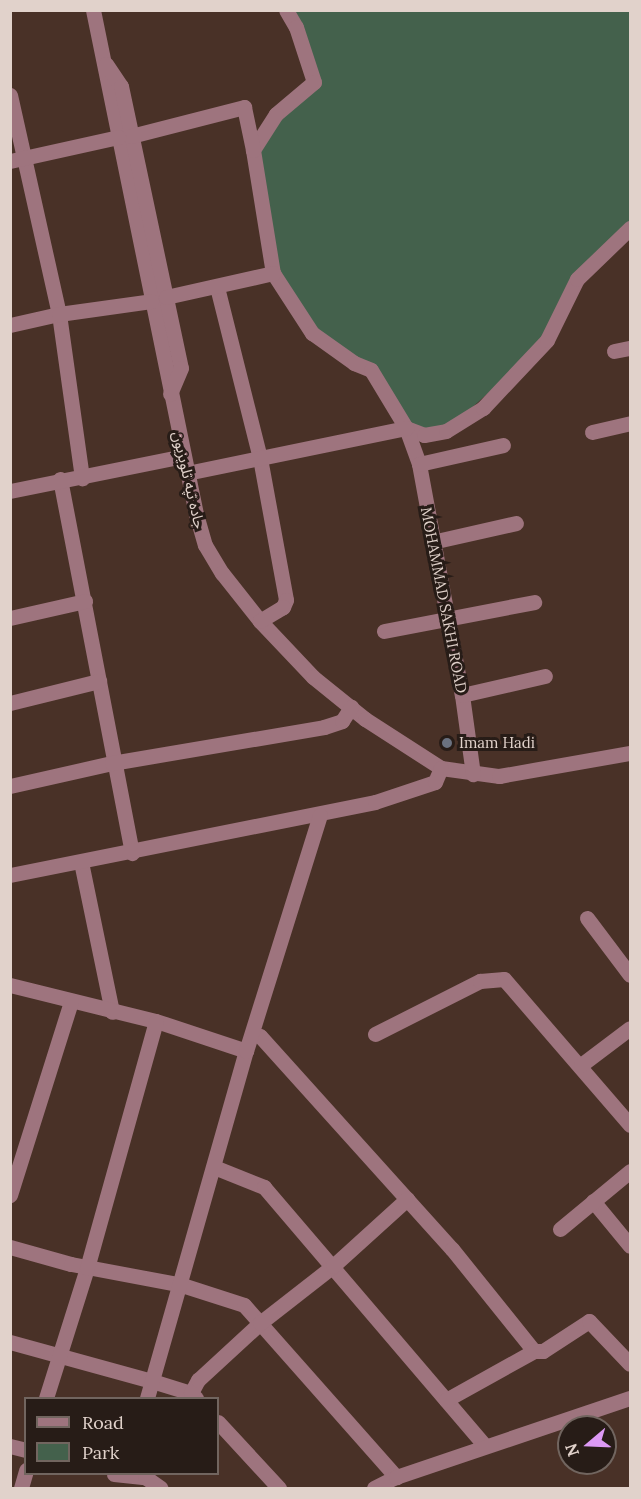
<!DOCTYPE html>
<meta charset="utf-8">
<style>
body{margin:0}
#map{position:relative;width:641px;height:1499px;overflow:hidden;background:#493127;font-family:Lora,"Noto Sans Arabic",serif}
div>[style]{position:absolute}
.green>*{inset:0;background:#44614c}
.minor>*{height:15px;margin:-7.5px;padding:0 7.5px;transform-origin:7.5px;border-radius:7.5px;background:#9e747e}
.dots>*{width:16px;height:16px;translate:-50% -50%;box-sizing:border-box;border:3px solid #271c17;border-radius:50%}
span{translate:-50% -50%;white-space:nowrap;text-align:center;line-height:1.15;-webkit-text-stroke:6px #271c17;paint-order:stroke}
.street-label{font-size:15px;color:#e1d2cb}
.poi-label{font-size:15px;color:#e1d2cb}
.left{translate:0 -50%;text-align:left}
.frame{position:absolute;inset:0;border:12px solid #e1d2cb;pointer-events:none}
.legend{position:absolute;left:24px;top:1397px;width:195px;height:78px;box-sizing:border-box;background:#271c17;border:2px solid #71655f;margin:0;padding:8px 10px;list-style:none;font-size:18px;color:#e1d2cb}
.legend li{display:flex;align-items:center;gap:12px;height:30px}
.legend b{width:30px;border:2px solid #71655f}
.north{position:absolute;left:557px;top:1415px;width:60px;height:60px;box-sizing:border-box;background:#271c17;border:2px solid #71655f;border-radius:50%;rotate:251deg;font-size:16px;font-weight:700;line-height:24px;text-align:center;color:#e1d2cb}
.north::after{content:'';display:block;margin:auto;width:21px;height:27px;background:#dc99f4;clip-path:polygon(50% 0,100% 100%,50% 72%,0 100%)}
</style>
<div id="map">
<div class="green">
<i style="clip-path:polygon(286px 11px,630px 11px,630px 228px,577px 279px,547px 340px,446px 431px,406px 428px,371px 370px,312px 333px,273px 273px,259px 138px,314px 82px)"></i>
</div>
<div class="minor">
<i style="left:93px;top:10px;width:514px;rotate:78.45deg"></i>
<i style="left:196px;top:514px;width:32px;rotate:74deg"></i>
<i style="left:205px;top:545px;width:33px;rotate:59deg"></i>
<i style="left:222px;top:573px;width:61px;rotate:51.6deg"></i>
<i style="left:260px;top:621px;width:77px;rotate:46.6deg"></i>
<i style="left:313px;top:677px;width:67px;rotate:38.9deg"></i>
<i style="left:365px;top:719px;width:90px;rotate:32.8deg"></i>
<i style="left:441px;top:768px;width:59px;rotate:7.9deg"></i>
<i style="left:499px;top:776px;width:133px;rotate:-10deg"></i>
<i style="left:286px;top:10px;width:20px;rotate:60deg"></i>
<i style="left:296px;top:27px;width:58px;rotate:71.9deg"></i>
<i style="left:314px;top:82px;width:50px;rotate:139.9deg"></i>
<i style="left:276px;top:114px;width:43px;rotate:122.6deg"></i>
<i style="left:253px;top:150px;width:125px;rotate:80.8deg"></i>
<i style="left:273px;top:273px;width:72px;rotate:57deg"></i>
<i style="left:312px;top:333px;width:52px;rotate:35.5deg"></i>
<i style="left:354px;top:363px;width:18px;rotate:22deg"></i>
<i style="left:371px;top:370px;width:68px;rotate:58.9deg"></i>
<i style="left:406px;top:428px;width:19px;rotate:21deg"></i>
<i style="left:424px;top:435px;width:22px;rotate:-10deg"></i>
<i style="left:446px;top:431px;width:44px;rotate:-31.9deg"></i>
<i style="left:483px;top:408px;width:93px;rotate:-46.7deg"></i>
<i style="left:547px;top:340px;width:68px;rotate:-63.8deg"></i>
<i style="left:577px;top:279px;width:74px;rotate:-43.9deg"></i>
<i style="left:106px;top:64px;width:27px;rotate:56deg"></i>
<i style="left:121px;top:86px;width:288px;rotate:78deg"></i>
<i style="left:181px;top:368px;width:28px;rotate:113deg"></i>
<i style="left:10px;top:95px;width:224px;rotate:77.4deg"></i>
<i style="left:59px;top:314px;width:166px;rotate:82deg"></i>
<i style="left:131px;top:136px;width:117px;rotate:-14.4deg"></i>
<i style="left:244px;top:107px;width:44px;rotate:78.2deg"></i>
<i style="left:10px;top:161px;width:111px;rotate:-12.5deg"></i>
<i style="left:217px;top:287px;width:176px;rotate:75.9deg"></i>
<i style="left:260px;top:458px;width:144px;rotate:79.6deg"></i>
<i style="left:286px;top:600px;width:8px;rotate:113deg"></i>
<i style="left:283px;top:607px;width:27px;rotate:149deg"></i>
<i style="left:166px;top:297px;width:110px;rotate:-12.6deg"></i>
<i style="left:10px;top:325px;width:50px;rotate:-12.7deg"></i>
<i style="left:59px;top:314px;width:93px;rotate:-8deg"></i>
<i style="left:614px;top:351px;width:16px;rotate:-11deg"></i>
<i style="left:406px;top:428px;width:38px;rotate:70deg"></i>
<i style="left:419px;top:464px;width:235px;rotate:79.5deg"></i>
<i style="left:462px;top:695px;width:80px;rotate:82.1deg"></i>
<i style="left:592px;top:432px;width:39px;rotate:-13deg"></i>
<i style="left:419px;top:464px;width:86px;rotate:-12.7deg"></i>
<i style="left:187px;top:473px;width:224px;rotate:-11.6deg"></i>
<i style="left:60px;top:479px;width:381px;rotate:79.1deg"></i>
<i style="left:10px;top:491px;width:177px;rotate:-11.4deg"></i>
<i style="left:432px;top:542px;width:86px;rotate:-12.7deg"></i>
<i style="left:10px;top:618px;width:77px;rotate:-12.8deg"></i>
<i style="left:384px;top:631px;width:153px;rotate:-10.9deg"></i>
<i style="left:462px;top:695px;width:85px;rotate:-12.9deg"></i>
<i style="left:10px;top:703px;width:92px;rotate:-13.9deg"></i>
<i style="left:10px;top:786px;width:105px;rotate:-12.7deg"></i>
<i style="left:112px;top:763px;width:215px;rotate:-9.6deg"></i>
<i style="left:324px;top:727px;width:19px;rotate:-18deg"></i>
<i style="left:342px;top:721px;width:17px;rotate:-57deg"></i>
<i style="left:81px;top:862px;width:153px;rotate:78.3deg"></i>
<i style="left:10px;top:875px;width:372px;rotate:-11.3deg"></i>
<i style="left:375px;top:802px;width:63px;rotate:-18.4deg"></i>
<i style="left:435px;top:782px;width:15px;rotate:-67deg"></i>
<i style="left:587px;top:918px;width:71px;rotate:53deg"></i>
<i style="left:10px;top:985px;width:150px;rotate:13.9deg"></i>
<i style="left:156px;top:1021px;width:95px;rotate:18.4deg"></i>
<i style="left:252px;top:1034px;width:8px;rotate:14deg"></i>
<i style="left:260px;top:1036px;width:287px;rotate:48deg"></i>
<i style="left:452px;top:1249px;width:131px;rotate:51.2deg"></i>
<i style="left:534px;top:1351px;width:9px"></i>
<i style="left:543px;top:1351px;width:55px;rotate:-33.1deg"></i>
<i style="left:589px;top:1321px;width:59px;rotate:46.4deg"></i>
<i style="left:375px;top:1034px;width:118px;rotate:-26.8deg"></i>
<i style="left:480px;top:981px;width:24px;rotate:-5deg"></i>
<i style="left:504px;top:979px;width:193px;rotate:49.2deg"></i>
<i style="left:581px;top:1065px;width:61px;rotate:-37.1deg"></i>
<i style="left:214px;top:1167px;width:54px;rotate:21.8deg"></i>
<i style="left:264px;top:1187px;width:340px;rotate:49.5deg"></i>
<i style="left:10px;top:1195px;width:203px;rotate:-72.5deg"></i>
<i style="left:593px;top:1201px;width:58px;rotate:50.6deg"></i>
<i style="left:560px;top:1229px;width:91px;rotate:-39.6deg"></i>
<i style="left:10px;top:1247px;width:63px;rotate:15.6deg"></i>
<i style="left:71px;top:1264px;width:113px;rotate:10.7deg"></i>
<i style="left:182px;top:1285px;width:65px;rotate:17.9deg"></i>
<i style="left:244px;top:1305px;width:230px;rotate:48.5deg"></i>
<i style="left:10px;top:1342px;width:147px;rotate:15.4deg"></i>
<i style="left:152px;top:1381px;width:41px;rotate:17.1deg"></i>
<i style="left:191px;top:1393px;width:7px;rotate:45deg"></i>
<i style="left:191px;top:1393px;width:15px;rotate:-62deg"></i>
<i style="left:198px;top:1380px;width:84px;rotate:-42.6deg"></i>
<i style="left:260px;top:1323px;width:93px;rotate:-38deg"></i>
<i style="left:333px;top:1266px;width:100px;rotate:-42.2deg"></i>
<i style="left:46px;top:1398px;width:136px;rotate:-72.5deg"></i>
<i style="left:87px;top:1268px;width:256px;rotate:-74.4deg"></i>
<i style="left:147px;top:1398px;width:361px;rotate:-74.1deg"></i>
<i style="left:246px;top:1051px;width:247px;rotate:-72.6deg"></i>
<i style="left:446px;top:1400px;width:101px;rotate:-29.1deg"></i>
<i style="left:218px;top:1422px;width:90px;rotate:47.3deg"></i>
<i style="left:10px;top:1446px;width:16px;rotate:14deg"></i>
<i style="left:114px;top:1474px;width:31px;rotate:6deg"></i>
<i style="left:145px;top:1477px;width:19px;rotate:35deg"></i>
<i style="left:21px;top:1488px;width:19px;rotate:-74deg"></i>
<i style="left:374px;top:1488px;width:25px;rotate:-27deg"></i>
<i style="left:396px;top:1477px;width:247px;rotate:-18.7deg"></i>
</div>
<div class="dots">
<i style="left:447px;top:743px;background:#6b7280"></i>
</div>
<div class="street-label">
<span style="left:189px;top:480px;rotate:77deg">جاده تپه تلویزیون</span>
<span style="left:444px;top:600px;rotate:79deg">MOHAMMAD SAKHI ROAD</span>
</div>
<div class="poi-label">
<span class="left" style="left:459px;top:743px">Imam Hadi</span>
</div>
<div class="frame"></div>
<ul class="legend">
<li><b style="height:8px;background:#9e747e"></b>Road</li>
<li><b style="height:16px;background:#44614c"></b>Park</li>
</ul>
<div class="north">N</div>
</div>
